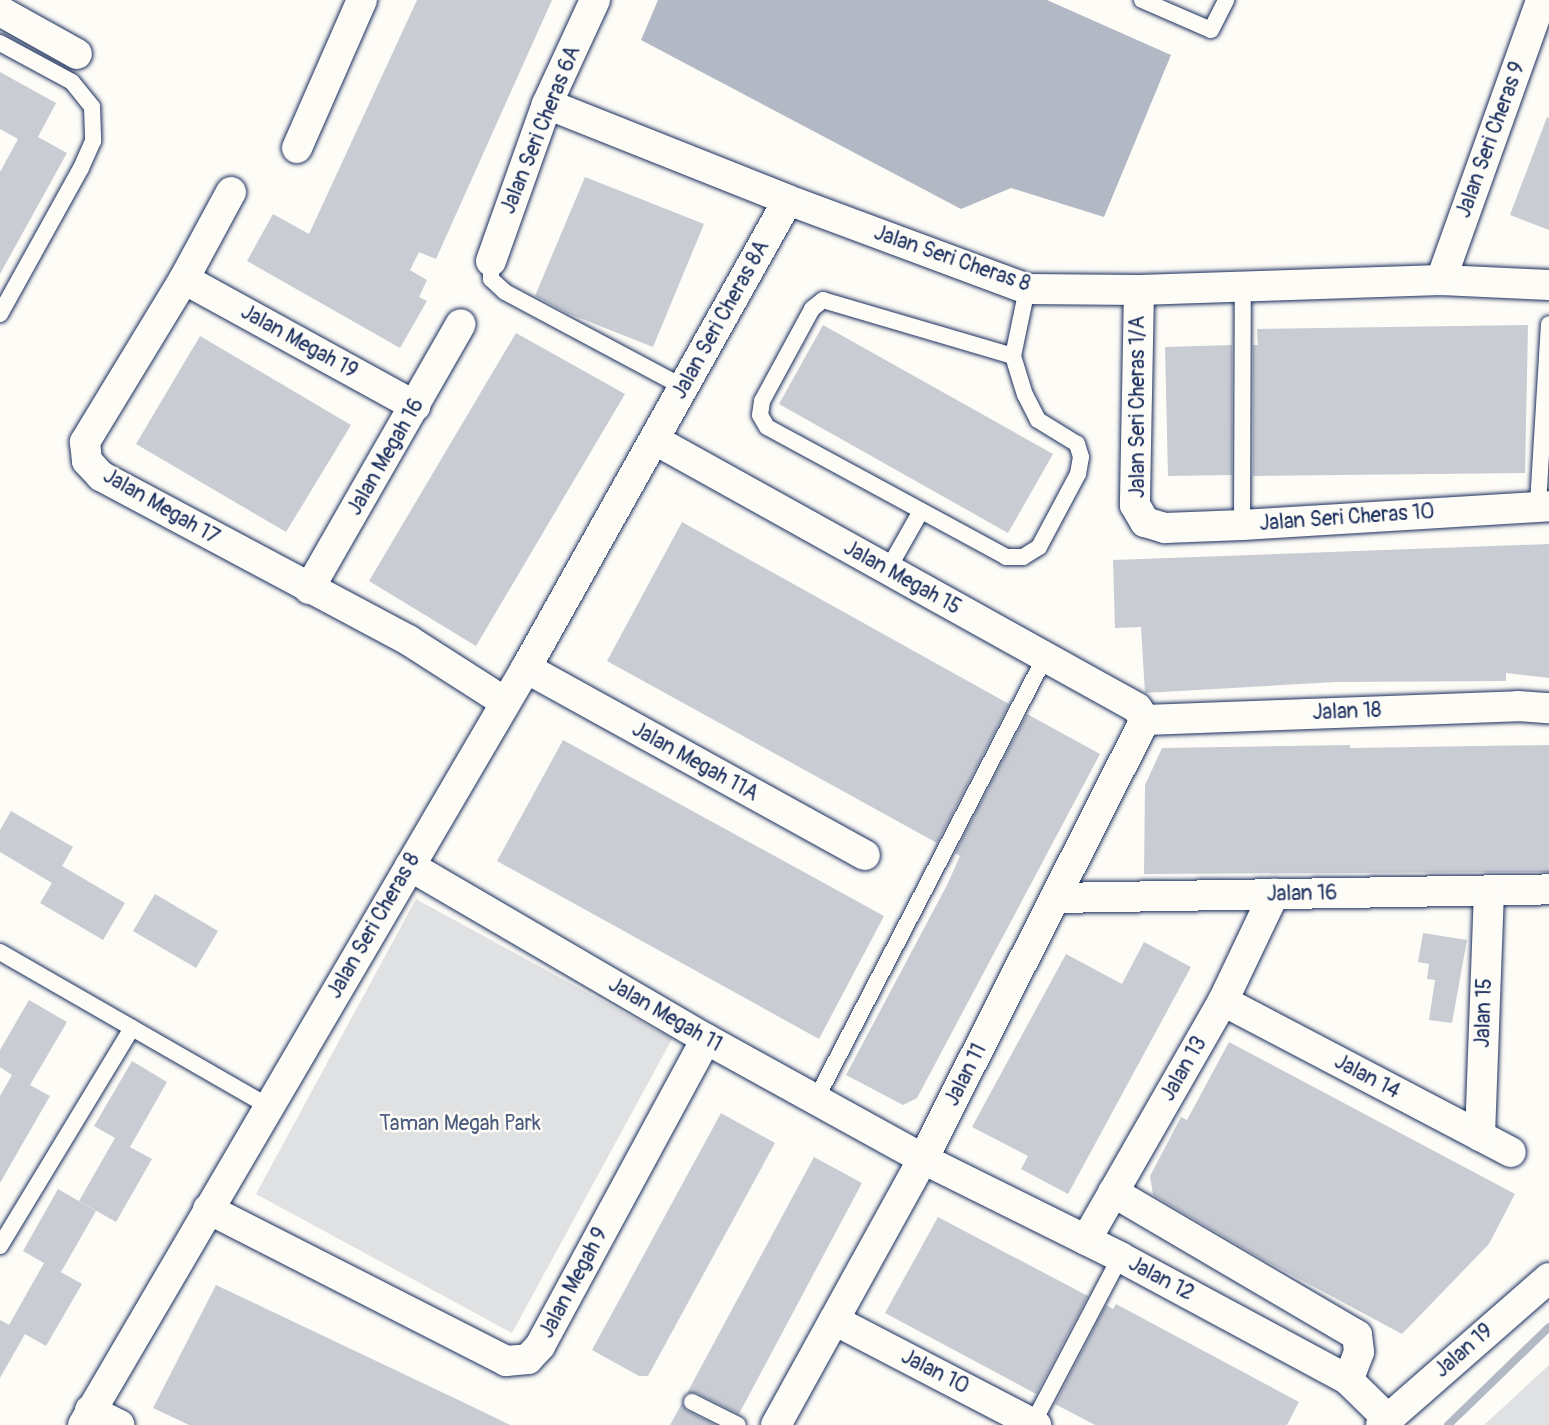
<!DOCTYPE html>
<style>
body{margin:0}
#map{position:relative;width:1549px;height:1425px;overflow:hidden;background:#fdfcf7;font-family:Pangolin,sans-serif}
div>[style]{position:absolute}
.green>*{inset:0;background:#e0e1e3}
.water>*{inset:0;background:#b3b8c5}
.stream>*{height:8px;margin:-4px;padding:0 4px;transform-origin:4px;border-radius:4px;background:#b3b8c5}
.building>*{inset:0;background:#c9ccd3}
.roads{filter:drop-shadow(0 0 2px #1b2f5e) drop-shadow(0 0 2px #1b2f5e)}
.lane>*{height:16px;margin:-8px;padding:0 8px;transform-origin:8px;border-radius:8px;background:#fdfcf7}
.street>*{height:30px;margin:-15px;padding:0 15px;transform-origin:15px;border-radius:15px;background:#fdfcf7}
span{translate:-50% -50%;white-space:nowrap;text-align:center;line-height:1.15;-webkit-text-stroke:5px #fdfcf7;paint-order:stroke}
.street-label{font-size:21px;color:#1b2f5e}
.park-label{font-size:21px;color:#4c5c7f}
</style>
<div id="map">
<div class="green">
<i style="clip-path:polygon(416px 899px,672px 1039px,512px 1333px,256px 1194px)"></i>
<i style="clip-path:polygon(1549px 1365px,1549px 1425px,1484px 1425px)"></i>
</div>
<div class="water">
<i style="clip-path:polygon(658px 0,1047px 0,1171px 55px,1104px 217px,1011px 188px,961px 209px,641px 40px)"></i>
</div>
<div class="stream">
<i style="left:1448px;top:1425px;width:141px;rotate:-44.1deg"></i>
</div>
<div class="building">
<i style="clip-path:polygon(417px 0,552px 0,436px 259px,419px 252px,410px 270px,427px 280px,419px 297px,427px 301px,400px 348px,247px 261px,273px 214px,309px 234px)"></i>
<i style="clip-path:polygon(0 72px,56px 103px,38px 137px,67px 153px,0 274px,0 172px,18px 139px,0 129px)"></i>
<i style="clip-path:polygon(1547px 117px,1549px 118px,1549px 230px,1510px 215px)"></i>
<i style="clip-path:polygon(585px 177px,704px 224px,653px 347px,567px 313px,535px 296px)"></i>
<i style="clip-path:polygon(823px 325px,1053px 454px,1008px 533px,779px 404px)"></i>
<i style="clip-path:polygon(1528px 325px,1525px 473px,1253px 476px,1253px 345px,1258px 345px,1257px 329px)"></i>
<i style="clip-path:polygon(516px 333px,625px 394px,476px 646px,369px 581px)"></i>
<i style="clip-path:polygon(200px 336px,351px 425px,286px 532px,136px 444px)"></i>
<i style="clip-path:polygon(1232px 345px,1232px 475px,1168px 476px,1165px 347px)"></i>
<i style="clip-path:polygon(682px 522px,1009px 704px,937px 843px,607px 661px)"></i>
<i style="clip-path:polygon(1549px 544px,1549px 678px,1506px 673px,1506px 681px,1335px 682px,1145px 693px,1141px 627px,1115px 628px,1113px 560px)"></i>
<i style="clip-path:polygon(1027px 714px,1100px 754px,917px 1098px,903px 1105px,846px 1075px,947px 885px,960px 856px,955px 853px)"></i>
<i style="clip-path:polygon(563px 740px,884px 916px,819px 1039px,497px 861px)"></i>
<i style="clip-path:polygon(1350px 745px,1350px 748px,1549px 745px,1549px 872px,1144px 874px,1145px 785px,1162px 748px)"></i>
<i style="clip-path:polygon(11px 811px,73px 847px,62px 866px,125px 903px,103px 940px,40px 903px,52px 883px,0 852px,0 830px)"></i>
<i style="clip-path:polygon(155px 894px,218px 931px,196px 968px,133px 931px)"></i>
<i style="clip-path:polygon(1423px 933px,1467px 940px,1452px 1023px,1429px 1020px,1435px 980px,1427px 979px,1429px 964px,1418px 962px)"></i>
<i style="clip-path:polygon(1144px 942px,1191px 967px,1068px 1194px,1021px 1169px,1028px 1156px,972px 1127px,1066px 954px,1122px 984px)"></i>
<i style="clip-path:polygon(29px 1000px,67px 1022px,30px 1085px,50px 1096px,0 1183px,0 1096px,12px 1075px,0 1067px,0 1050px)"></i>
<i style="clip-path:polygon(1229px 1042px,1515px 1194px,1489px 1244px,1402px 1334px,1262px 1259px,1153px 1195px,1150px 1176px,1181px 1117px,1187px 1120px)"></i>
<i style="clip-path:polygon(132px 1061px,167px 1082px,130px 1147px,152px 1159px,116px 1222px,79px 1201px,115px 1138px,94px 1126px)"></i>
<i style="clip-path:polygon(721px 1113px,775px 1143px,648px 1376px,639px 1376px,592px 1350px)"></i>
<i style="clip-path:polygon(814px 1157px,862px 1183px,739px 1414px,697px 1393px,687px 1393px)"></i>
<i style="clip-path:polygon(58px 1189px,96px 1211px,61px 1272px,50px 1266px,82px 1284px,46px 1346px,25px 1334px,0 1378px,0 1320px,15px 1328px,9px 1325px,44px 1263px,23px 1251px)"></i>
<i style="clip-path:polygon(938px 1217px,1088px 1296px,1036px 1394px,885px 1313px)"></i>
<i style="clip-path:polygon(216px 1285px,469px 1405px,510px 1425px,189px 1425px,153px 1408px)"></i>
<i style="clip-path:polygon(1116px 1304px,1299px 1402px,1287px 1425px,1095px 1425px,1055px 1404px,1106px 1305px,1113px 1309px)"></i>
<i style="clip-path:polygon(682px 1403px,687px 1411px,715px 1425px,670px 1425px)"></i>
</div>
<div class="roads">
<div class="lane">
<i style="left:1142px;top:0;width:75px;rotate:23.5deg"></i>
<i style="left:1211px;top:30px;width:34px;rotate:-63deg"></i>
<i style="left:0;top:43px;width:82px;rotate:28.4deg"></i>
<i style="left:72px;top:82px;width:32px;rotate:51deg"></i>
<i style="left:92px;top:107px;width:34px;rotate:88deg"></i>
<i style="left:93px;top:141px;width:30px;rotate:114deg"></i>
<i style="left:81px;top:168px;width:167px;rotate:119deg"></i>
<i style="left:491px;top:261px;width:18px;rotate:90deg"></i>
<i style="left:491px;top:279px;width:19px;rotate:43deg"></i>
<i style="left:505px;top:292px;width:202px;rotate:28.1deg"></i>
<i style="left:1013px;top:356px;width:198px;rotate:-163.6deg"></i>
<i style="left:823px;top:300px;width:14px;rotate:141deg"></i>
<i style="left:812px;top:309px;width:105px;rotate:118.5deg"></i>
<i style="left:762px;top:401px;width:14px;rotate:98deg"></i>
<i style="left:760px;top:415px;width:14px;rotate:60deg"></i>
<i style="left:767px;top:427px;width:272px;rotate:28.5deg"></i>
<i style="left:1006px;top:557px;width:17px"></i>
<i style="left:1023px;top:557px;width:19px;rotate:-32deg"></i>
<i style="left:1039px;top:547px;width:83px;rotate:-61.9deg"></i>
<i style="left:1078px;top:474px;width:17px;rotate:-80deg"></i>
<i style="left:1081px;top:457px;width:14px;rotate:-107deg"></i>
<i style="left:1077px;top:444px;width:46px;rotate:-148.4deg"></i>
<i style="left:1038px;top:420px;width:28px;rotate:-117deg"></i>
<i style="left:1025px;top:395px;width:41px;rotate:-107.1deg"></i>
<i style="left:1013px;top:356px;width:68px;rotate:-78.2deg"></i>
<i style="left:1538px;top:504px;width:180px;rotate:-86.5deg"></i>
<i style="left:1242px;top:525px;width:240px;rotate:-89.8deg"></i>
<i style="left:887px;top:571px;width:69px;rotate:-60.5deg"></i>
<i style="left:0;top:952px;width:309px;rotate:29.9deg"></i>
<i style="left:816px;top:1099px;width:498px;rotate:-62.6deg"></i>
<i style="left:0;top:1246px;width:255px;rotate:-58.8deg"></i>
<i style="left:692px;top:1402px;width:51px;rotate:26.6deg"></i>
<i style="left:1033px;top:1423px;width:187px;rotate:-62.3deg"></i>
</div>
<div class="street">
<i style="left:0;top:11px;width:88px;rotate:29.2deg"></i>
<i style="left:547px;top:104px;width:259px;rotate:21.7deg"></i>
<i style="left:788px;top:200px;width:255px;rotate:20.4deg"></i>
<i style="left:1027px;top:289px;width:112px;rotate:0.5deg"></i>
<i style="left:1139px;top:290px;width:302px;rotate:-1.9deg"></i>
<i style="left:1441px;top:280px;width:108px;rotate:2.7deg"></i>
<i style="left:297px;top:148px;width:162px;rotate:-66.3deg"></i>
<i style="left:231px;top:192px;width:99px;rotate:118.4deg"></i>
<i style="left:184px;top:279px;width:191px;rotate:121.3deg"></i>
<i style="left:85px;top:442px;width:19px;rotate:84deg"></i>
<i style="left:87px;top:461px;width:21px;rotate:47deg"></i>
<i style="left:101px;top:476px;width:348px;rotate:28.1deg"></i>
<i style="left:408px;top:640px;width:115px;rotate:32.6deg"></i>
<i style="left:491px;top:261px;width:167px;rotate:-70.4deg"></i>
<i style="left:547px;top:104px;width:115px;rotate:-65.2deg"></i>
<i style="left:184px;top:279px;width:264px;rotate:28.8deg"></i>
<i style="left:1441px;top:280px;width:297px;rotate:-70.3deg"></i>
<i style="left:1139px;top:290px;width:215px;rotate:91.1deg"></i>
<i style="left:1135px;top:505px;width:20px;rotate:60deg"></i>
<i style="left:1145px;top:522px;width:21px;rotate:17deg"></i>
<i style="left:1165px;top:528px;width:77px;rotate:-2.2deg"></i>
<i style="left:1242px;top:525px;width:308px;rotate:-3.5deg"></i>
<i style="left:655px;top:440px;width:551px;rotate:29.07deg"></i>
<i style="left:1137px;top:708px;width:14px;rotate:56deg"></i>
<i style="left:309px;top:589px;width:305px;rotate:-60.2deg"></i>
<i style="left:526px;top:668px;width:387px;rotate:28.9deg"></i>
<i style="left:1145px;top:720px;width:373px;rotate:-2.1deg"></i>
<i style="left:1518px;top:706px;width:31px;rotate:4deg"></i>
<i style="left:410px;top:866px;width:343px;rotate:30.3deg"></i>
<i style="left:706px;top:1039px;width:248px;rotate:28.9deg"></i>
<i style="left:923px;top:1159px;width:220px;rotate:26.4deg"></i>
<i style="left:1120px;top:1257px;width:259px;rotate:28.3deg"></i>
<i style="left:1348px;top:1380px;width:54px;rotate:44.3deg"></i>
<i style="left:1055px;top:898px;width:494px;rotate:-1deg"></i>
<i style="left:1223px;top:1001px;width:325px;rotate:27.7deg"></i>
<i style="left:1480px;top:1136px;width:246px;rotate:-87.9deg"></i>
<i style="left:1113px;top:1192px;width:283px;rotate:30.4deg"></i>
<i style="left:1357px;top:1335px;width:17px;rotate:83deg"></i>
<i style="left:1359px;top:1352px;width:30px;rotate:111deg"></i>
<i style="left:208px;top:1209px;width:335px;rotate:27deg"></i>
<i style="left:506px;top:1361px;width:22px;rotate:-5deg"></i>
<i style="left:528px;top:1359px;width:18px;rotate:-47deg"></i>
<i style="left:540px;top:1346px;width:349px;rotate:-61.6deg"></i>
<i style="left:1086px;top:1240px;width:275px;rotate:-60.2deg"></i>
<i style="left:1223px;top:1001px;width:119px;rotate:-64.5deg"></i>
<i style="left:834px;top:1320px;width:228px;rotate:27.5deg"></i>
<i style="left:90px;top:1410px;width:33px;rotate:27deg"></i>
<i style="left:83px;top:1425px;width:877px;rotate:-59.66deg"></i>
<i style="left:526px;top:668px;width:536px;rotate:-60.76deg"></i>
<i style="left:776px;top:1425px;width:304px;rotate:-61.1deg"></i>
<i style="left:923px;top:1159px;width:492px;rotate:-63.2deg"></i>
<i style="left:1381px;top:1425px;width:223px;rotate:-41.2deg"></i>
</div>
</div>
<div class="street-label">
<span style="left:541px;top:130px;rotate:-68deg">Jalan Seri Cheras 6A</span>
<span style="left:1491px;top:140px;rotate:-70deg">Jalan Seri Cheras 9</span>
<span style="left:952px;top:259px;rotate:19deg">Jalan Seri Cheras 8</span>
<span style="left:721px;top:320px;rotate:-61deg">Jalan Seri Cheras 8A</span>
<span style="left:299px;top:342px;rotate:29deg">Jalan Megah 19</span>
<span style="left:1138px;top:407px;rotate:-90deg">Jalan Seri Cheras 1/A</span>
<span style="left:386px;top:457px;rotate:-60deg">Jalan Megah 16</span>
<span style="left:161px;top:507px;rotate:30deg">Jalan Megah 17</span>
<span style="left:1347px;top:518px;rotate:-4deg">Jalan Seri Cheras 10</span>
<span style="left:902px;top:578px;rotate:29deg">Jalan Megah 15</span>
<span style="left:1347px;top:712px;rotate:-2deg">Jalan 18</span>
<span style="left:695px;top:762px;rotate:29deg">Jalan Megah 11A</span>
<span style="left:1302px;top:894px;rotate:-1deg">Jalan 16</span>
<span style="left:374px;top:926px;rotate:-60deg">Jalan Seri Cheras 8</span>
<span style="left:1484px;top:1013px;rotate:-88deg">Jalan 15</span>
<span style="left:665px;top:1015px;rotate:30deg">Jalan Megah 11</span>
<span style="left:1184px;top:1069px;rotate:-60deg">Jalan 13</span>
<span style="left:966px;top:1075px;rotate:-63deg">Jalan 11</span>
<span style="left:1367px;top:1077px;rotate:28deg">Jalan 14</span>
<span style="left:1161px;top:1279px;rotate:28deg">Jalan 12</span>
<span style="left:574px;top:1283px;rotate:-62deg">Jalan Megah 9</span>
<span style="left:1464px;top:1351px;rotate:-41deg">Jalan 19</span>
<span style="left:935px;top:1372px;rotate:27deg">Jalan 10</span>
</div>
<div class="park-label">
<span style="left:460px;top:1124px">Taman Megah Park</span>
</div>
</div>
